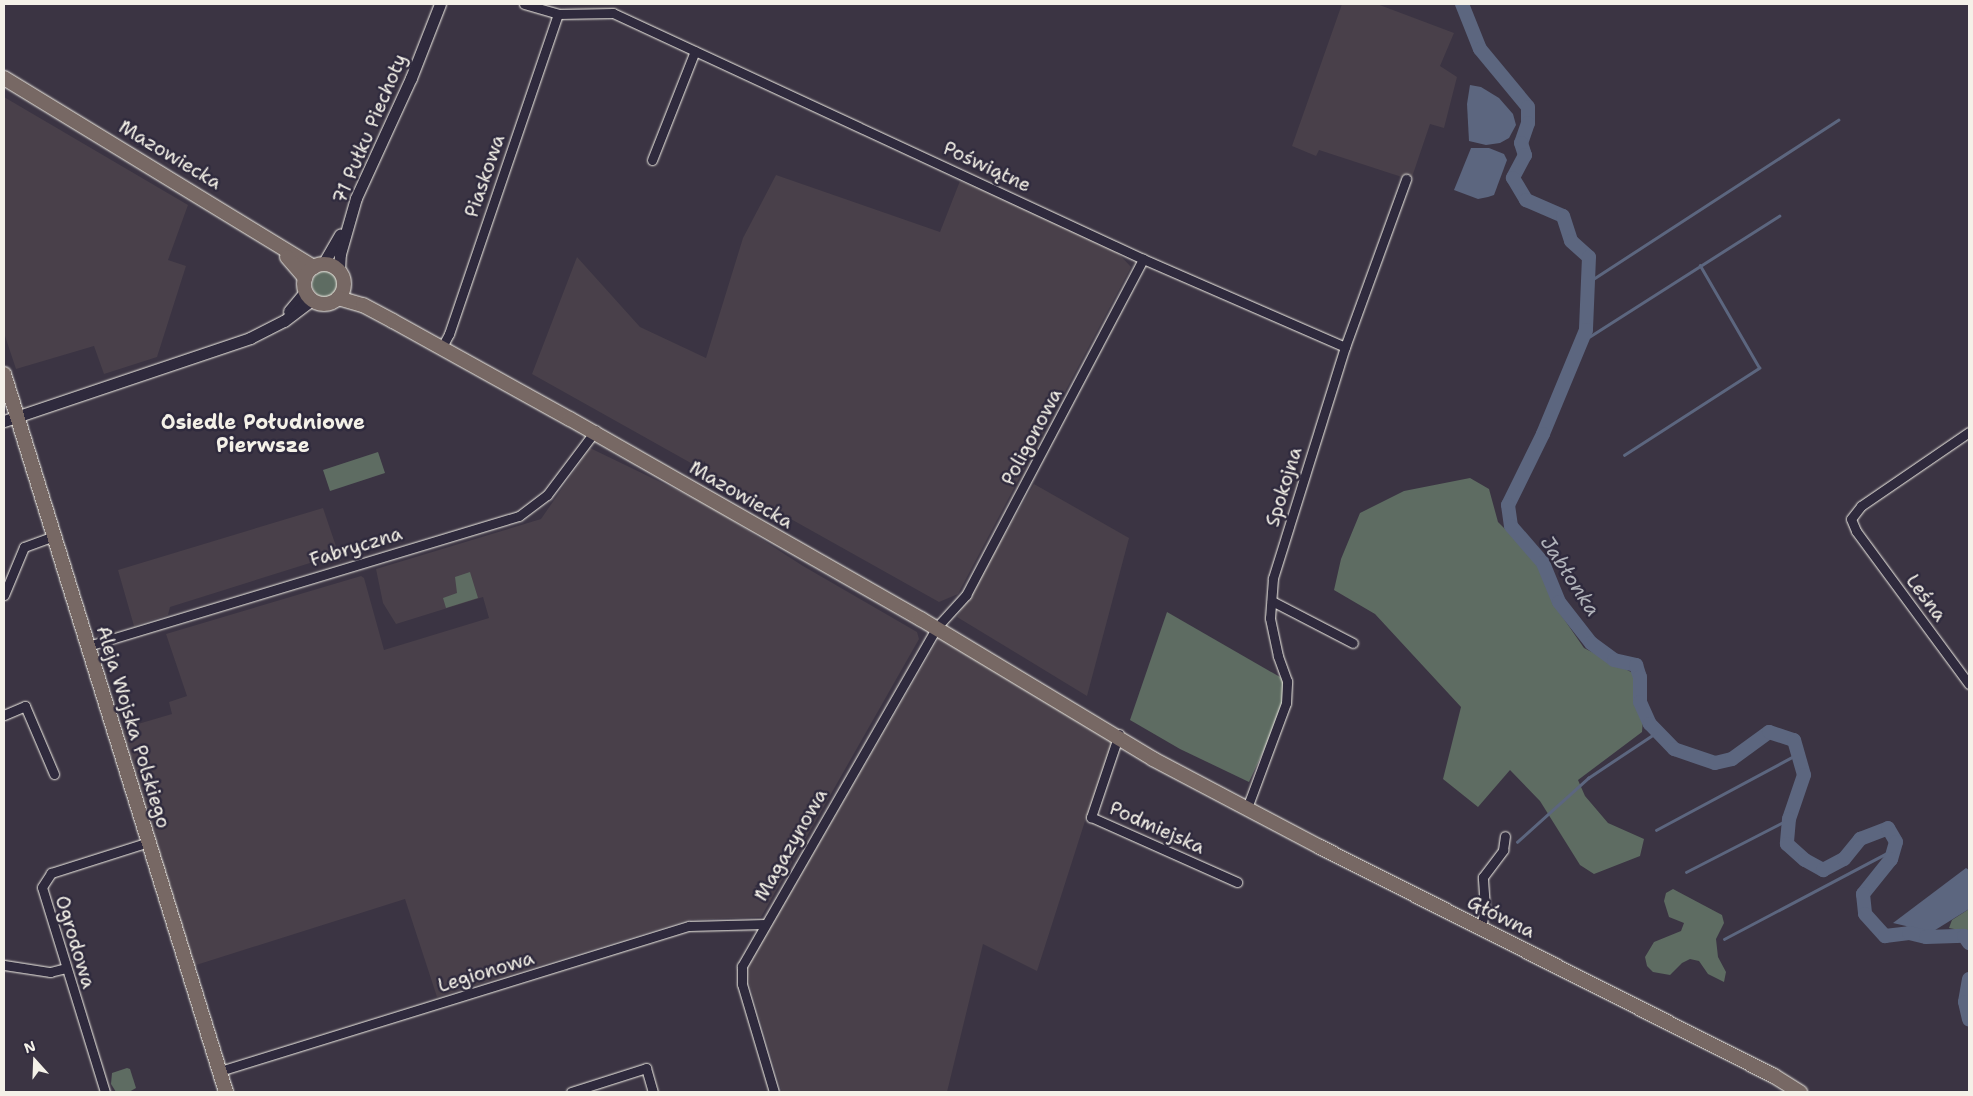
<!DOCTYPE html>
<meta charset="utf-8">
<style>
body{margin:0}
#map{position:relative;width:1973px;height:1096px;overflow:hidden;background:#3b3443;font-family:"Shantell Sans",sans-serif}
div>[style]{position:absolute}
.built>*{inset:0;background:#49404a}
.green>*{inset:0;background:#5e6c62}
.round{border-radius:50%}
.water>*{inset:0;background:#5c667f}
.stream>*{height:2.5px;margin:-1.25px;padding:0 1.25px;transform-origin:1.25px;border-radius:1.25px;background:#5c667f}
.river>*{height:14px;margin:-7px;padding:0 7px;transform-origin:7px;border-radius:7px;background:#5c667f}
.roads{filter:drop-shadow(0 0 1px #f4f1e8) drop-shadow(0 0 1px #f4f1e8)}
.minor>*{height:9px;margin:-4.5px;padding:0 4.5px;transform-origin:4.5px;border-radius:4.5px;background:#2f2a3d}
.tertiary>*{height:11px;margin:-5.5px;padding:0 5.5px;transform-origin:5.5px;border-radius:5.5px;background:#2f2a3d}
.primary>*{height:14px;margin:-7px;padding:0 7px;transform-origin:7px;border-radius:7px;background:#776864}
.primary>.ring{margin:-7px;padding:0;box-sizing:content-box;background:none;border:14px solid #776864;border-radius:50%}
span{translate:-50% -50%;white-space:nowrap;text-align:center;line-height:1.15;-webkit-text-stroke:5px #2f2a3d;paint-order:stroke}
.street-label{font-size:19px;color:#f4f1e8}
.neighbourhood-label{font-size:20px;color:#f4f1e8;font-weight:700}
.water-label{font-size:20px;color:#b0b2b9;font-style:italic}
.frame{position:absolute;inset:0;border:5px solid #f4f1e8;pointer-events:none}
.north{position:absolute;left:10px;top:1036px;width:50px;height:50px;-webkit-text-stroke:4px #2f2a3d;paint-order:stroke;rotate:340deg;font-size:14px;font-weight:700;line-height:20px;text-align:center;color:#f4f1e8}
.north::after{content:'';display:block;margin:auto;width:18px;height:22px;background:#f4f1e8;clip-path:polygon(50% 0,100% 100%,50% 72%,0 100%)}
</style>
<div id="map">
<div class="built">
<i style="clip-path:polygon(1342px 4px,1377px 4px,1454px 33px,1440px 66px,1457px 77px,1444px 128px,1430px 124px,1411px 180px,1319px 150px,1316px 156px,1292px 146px)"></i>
<i style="clip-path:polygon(4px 97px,188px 205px,168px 260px,186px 266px,157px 357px,104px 374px,94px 346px,16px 369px,4px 333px)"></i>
<i style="clip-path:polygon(776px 175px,940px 232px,960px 181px,1043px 214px,1117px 252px,1131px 267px,958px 594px,939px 602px,532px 374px,577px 257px,640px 327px,706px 358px,743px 238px)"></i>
<i style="clip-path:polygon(590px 448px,710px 506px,803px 566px,917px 632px,919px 639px,761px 917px,688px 920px,437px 997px,405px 899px,193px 966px,121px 729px,172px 714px,169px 702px,187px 696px,166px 634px,361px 576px,364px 578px,384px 650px,489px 618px,483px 597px,396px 624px,383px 603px,376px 569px,541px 519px)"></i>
<i style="clip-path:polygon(1034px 484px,1129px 538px,1087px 696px,957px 617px)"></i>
<i style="clip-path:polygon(323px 508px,341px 561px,326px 558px,170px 607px,168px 615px,134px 626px,118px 570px)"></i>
<i style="clip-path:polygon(940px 636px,1116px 740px,1091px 817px,1086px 818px,1037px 971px,983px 944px,947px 1092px,782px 1092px,749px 982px,747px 967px)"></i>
</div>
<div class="green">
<i class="round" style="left:312px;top:271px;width:26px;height:26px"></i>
<i style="clip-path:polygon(378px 452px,385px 473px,330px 491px,323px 470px)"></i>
<i style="clip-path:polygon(1470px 478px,1489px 489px,1498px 522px,1537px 561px,1559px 612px,1584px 648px,1633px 673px,1634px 703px,1643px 719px,1642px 732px,1578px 780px,1585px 796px,1608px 823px,1644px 839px,1640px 856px,1594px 874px,1580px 865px,1540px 801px,1510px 770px,1478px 807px,1443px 779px,1461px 707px,1375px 614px,1334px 590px,1341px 559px,1360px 513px,1404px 491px)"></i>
<i style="clip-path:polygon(470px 572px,478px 598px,446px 608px,443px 598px,457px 593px,455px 577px)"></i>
<i style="clip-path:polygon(1167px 612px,1287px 681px,1286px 703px,1249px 782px,1180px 749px,1130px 720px)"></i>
<i style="clip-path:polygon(1673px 889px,1722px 915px,1724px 923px,1716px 939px,1718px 957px,1726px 972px,1724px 982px,1708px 974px,1699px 961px,1690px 959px,1682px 963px,1670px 975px,1653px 972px,1647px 966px,1645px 957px,1654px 942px,1681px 931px,1684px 923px,1669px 917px,1664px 901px,1666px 893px)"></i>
<i style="clip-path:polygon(1969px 909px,1969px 932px,1949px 928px,1952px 920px)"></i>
<i style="clip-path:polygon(127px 1068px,130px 1069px,136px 1088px,129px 1092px,116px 1092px,111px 1084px,112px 1073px)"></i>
</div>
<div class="water">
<i style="clip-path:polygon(1470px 85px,1481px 87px,1499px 98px,1513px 114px,1516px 125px,1509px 138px,1500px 143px,1486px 145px,1469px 141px,1467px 104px)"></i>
<i style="clip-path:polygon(1471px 148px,1489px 148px,1504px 154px,1507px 160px,1494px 195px,1488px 197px,1478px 199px,1454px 190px)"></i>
<i style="clip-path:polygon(1966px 868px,1969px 870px,1969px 909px,1932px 932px,1893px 923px)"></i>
</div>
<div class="stream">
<i style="left:1590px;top:281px;width:296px;rotate:-33deg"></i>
<i style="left:1581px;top:342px;width:235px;rotate:-32.5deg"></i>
<i style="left:1624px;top:455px;width:161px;rotate:-32.8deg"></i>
<i style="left:1759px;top:368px;width:118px;rotate:-120deg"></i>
<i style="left:1656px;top:830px;width:161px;rotate:-28.2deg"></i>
<i style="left:1517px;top:842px;width:96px;rotate:-42deg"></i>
<i style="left:1588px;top:778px;width:83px;rotate:-33.7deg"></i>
<i style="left:1686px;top:872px;width:116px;rotate:-27.2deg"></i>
<i style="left:1724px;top:939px;width:191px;rotate:-27.8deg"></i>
</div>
<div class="river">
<i style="left:1462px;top:4px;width:48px;rotate:68.2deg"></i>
<i style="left:1480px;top:49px;width:75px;rotate:50.4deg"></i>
<i style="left:1528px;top:107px;width:16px;rotate:90deg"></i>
<i style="left:1528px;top:123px;width:21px;rotate:109deg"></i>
<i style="left:1521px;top:143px;width:13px;rotate:72deg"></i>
<i style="left:1525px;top:155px;width:26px;rotate:118deg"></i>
<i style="left:1513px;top:178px;width:26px;rotate:59deg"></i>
<i style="left:1526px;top:200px;width:40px;rotate:23.4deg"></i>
<i style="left:1563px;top:216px;width:26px;rotate:72deg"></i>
<i style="left:1571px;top:241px;width:24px;rotate:42deg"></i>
<i style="left:1589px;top:257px;width:73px;rotate:92.4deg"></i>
<i style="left:1586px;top:330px;width:113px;rotate:112.5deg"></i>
<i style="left:1543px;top:434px;width:79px;rotate:116.2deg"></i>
<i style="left:1508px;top:505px;width:21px;rotate:82deg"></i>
<i style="left:1511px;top:526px;width:49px;rotate:49.1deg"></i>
<i style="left:1543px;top:563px;width:42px;rotate:67.7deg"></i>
<i style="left:1559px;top:602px;width:52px;rotate:52deg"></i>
<i style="left:1591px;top:643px;width:29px;rotate:36deg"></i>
<i style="left:1614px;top:660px;width:23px;rotate:13deg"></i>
<i style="left:1636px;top:665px;width:13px;rotate:72deg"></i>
<i style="left:1640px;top:677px;width:25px;rotate:90deg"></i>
<i style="left:1640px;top:702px;width:24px;rotate:66deg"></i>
<i style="left:1650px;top:724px;width:35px;rotate:46deg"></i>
<i style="left:1674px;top:749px;width:43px;rotate:18.9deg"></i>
<i style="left:1715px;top:763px;width:17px;rotate:-13deg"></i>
<i style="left:1732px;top:759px;width:46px;rotate:-36.1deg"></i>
<i style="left:1769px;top:732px;width:26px;rotate:18deg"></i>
<i style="left:1794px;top:740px;width:36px;rotate:74deg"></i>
<i style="left:1804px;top:775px;width:46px;rotate:108.8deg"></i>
<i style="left:1789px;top:819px;width:25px;rotate:95deg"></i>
<i style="left:1787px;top:844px;width:24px;rotate:42deg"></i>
<i style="left:1805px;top:860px;width:21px;rotate:29deg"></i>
<i style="left:1823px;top:870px;width:24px;rotate:-28deg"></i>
<i style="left:1844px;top:859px;width:26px;rotate:-51deg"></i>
<i style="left:1860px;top:839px;width:30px;rotate:-21deg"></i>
<i style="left:1888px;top:828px;width:16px;rotate:60deg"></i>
<i style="left:1896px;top:842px;width:18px;rotate:106deg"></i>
<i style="left:1891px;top:859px;width:45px;rotate:128.7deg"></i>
<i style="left:1863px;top:894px;width:20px;rotate:84deg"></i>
<i style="left:1865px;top:914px;width:30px;rotate:48deg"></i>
<i style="left:1885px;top:936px;width:24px;rotate:-7deg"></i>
<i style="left:1909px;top:933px;width:17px;rotate:13deg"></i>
<i style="left:1926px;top:937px;width:38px;rotate:-2deg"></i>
<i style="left:1964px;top:936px;width:9px;rotate:54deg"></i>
<i style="left:1969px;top:979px;width:23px;rotate:100deg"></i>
<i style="left:1965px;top:1002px;width:18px;rotate:77deg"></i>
</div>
<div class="roads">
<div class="minor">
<i style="left:524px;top:4px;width:35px;rotate:16deg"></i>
<i style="left:558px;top:14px;width:55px;rotate:-1deg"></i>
<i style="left:613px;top:13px;width:584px;rotate:24.9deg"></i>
<i style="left:1143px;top:259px;width:220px;rotate:23.5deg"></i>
<i style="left:652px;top:160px;width:117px;rotate:-68.5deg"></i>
<i style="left:442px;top:347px;width:15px;rotate:-62deg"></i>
<i style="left:449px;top:334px;width:338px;rotate:-71.2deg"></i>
<i style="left:1969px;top:432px;width:131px;rotate:145.6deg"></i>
<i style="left:1861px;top:506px;width:16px;rotate:128deg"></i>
<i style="left:1851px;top:519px;width:13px;rotate:67deg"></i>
<i style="left:1856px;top:531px;width:190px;rotate:53.6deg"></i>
<i style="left:4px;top:595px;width:52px;rotate:-67.4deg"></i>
<i style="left:24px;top:547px;width:32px;rotate:-20deg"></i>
<i style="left:1272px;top:601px;width:91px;rotate:27.4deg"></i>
<i style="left:88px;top:646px;width:450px;rotate:-16.8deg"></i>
<i style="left:519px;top:516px;width:35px;rotate:-37deg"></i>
<i style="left:547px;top:495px;width:81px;rotate:-53deg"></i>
<i style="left:4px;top:715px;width:23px;rotate:-23deg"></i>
<i style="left:25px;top:706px;width:74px;rotate:66.9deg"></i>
<i style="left:1119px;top:734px;width:88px;rotate:108.6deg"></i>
<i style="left:1091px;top:817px;width:160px;rotate:24deg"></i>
<i style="left:1247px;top:808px;width:112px;rotate:-69.6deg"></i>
<i style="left:1286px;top:703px;width:22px;rotate:-87deg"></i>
<i style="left:1287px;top:681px;width:27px;rotate:-110deg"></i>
<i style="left:1278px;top:656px;width:39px;rotate:-102deg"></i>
<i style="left:1270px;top:618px;width:40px;rotate:-85.7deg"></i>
<i style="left:1273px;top:578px;width:242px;rotate:-72.7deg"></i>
<i style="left:1345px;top:347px;width:179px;rotate:-70deg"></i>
<i style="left:1481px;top:928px;width:20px;rotate:-79deg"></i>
<i style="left:1485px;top:908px;width:31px;rotate:-94deg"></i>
<i style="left:1483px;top:877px;width:34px;rotate:-53deg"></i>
<i style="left:1503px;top:850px;width:14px;rotate:-82deg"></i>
<i style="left:4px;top:965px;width:47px;rotate:8.7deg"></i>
<i style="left:50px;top:972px;width:16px;rotate:-14deg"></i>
<i style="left:220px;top:1071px;width:491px;rotate:-17.2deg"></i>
<i style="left:689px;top:926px;width:76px;rotate:-1.5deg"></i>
<i style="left:105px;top:1092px;width:214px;rotate:-107.1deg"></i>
<i style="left:42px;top:887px;width:17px;rotate:-57deg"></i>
<i style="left:51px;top:873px;width:103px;rotate:-17.6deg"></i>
<i style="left:571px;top:1092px;width:79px;rotate:-17.7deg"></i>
<i style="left:646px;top:1068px;width:25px;rotate:74deg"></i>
<i style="left:774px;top:1092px;width:113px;rotate:-106.5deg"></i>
<i style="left:742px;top:984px;width:18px;rotate:-90deg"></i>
<i style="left:742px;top:966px;width:390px;rotate:-60.1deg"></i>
<i style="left:936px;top:628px;width:45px;rotate:-47.7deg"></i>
<i style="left:966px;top:595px;width:380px;rotate:-62.2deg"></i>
</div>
<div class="tertiary">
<i style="left:323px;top:264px;width:34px;rotate:-60deg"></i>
<i style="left:339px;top:271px;width:17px;rotate:-87deg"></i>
<i style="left:340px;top:254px;width:58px;rotate:-74.1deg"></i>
<i style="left:356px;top:198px;width:132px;rotate:-65.4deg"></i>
<i style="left:411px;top:78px;width:79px;rotate:-68.6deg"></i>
<i style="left:289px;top:311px;width:26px;rotate:-50deg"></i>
<i style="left:4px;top:421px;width:260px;rotate:-18.6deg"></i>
<i style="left:250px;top:338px;width:38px;rotate:-27deg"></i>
<i style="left:284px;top:321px;width:35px;rotate:-37deg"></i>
</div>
<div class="primary">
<i style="left:4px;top:78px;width:363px;rotate:31.4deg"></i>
<i style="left:287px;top:257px;width:28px;rotate:49deg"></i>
<i class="ring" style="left:304px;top:264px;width:26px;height:26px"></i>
<i style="left:338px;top:298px;width:26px;rotate:16deg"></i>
<i style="left:363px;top:305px;width:34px;rotate:28deg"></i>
<i style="left:393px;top:321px;width:202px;rotate:29deg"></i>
<i style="left:570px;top:419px;width:404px;rotate:29.7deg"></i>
<i style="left:921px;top:619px;width:271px;rotate:31.1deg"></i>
<i style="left:1153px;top:759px;width:189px;rotate:27.8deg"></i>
<i style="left:1320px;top:847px;width:508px;rotate:26.77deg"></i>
<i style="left:1774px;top:1076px;width:31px;rotate:32deg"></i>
<i style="left:4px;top:374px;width:752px;rotate:72.82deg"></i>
</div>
</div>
<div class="street-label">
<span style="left:370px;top:129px;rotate:-67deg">71 Pułku Piechoty</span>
<span style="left:170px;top:155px;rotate:31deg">Mazowiecka</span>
<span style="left:987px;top:167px;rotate:25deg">Poświątne</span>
<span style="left:485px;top:176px;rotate:-71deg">Piaskowa</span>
<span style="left:1032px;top:437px;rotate:-62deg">Poligonowa</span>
<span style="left:1284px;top:487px;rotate:-73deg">Spokojna</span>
<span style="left:741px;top:495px;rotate:30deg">Mazowiecka</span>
<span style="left:356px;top:547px;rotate:-17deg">Fabryczna</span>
<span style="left:1926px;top:598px;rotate:53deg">Leśna</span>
<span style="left:133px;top:727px;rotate:73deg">Aleja Wojska Polskiego</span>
<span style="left:1157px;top:828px;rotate:24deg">Podmiejska</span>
<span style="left:791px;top:845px;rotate:-60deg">Magazynowa</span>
<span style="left:1501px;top:917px;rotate:26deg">Główna</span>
<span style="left:75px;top:942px;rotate:73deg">Ogrodowa</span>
<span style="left:486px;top:972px;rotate:-17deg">Legionowa</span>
</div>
<div class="neighbourhood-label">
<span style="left:263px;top:434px">Osiedle Południowe<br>Pierwsze</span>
</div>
<div class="water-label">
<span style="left:1570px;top:576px;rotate:57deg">Jabłonka</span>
</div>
<div class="frame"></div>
<div class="north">N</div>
</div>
